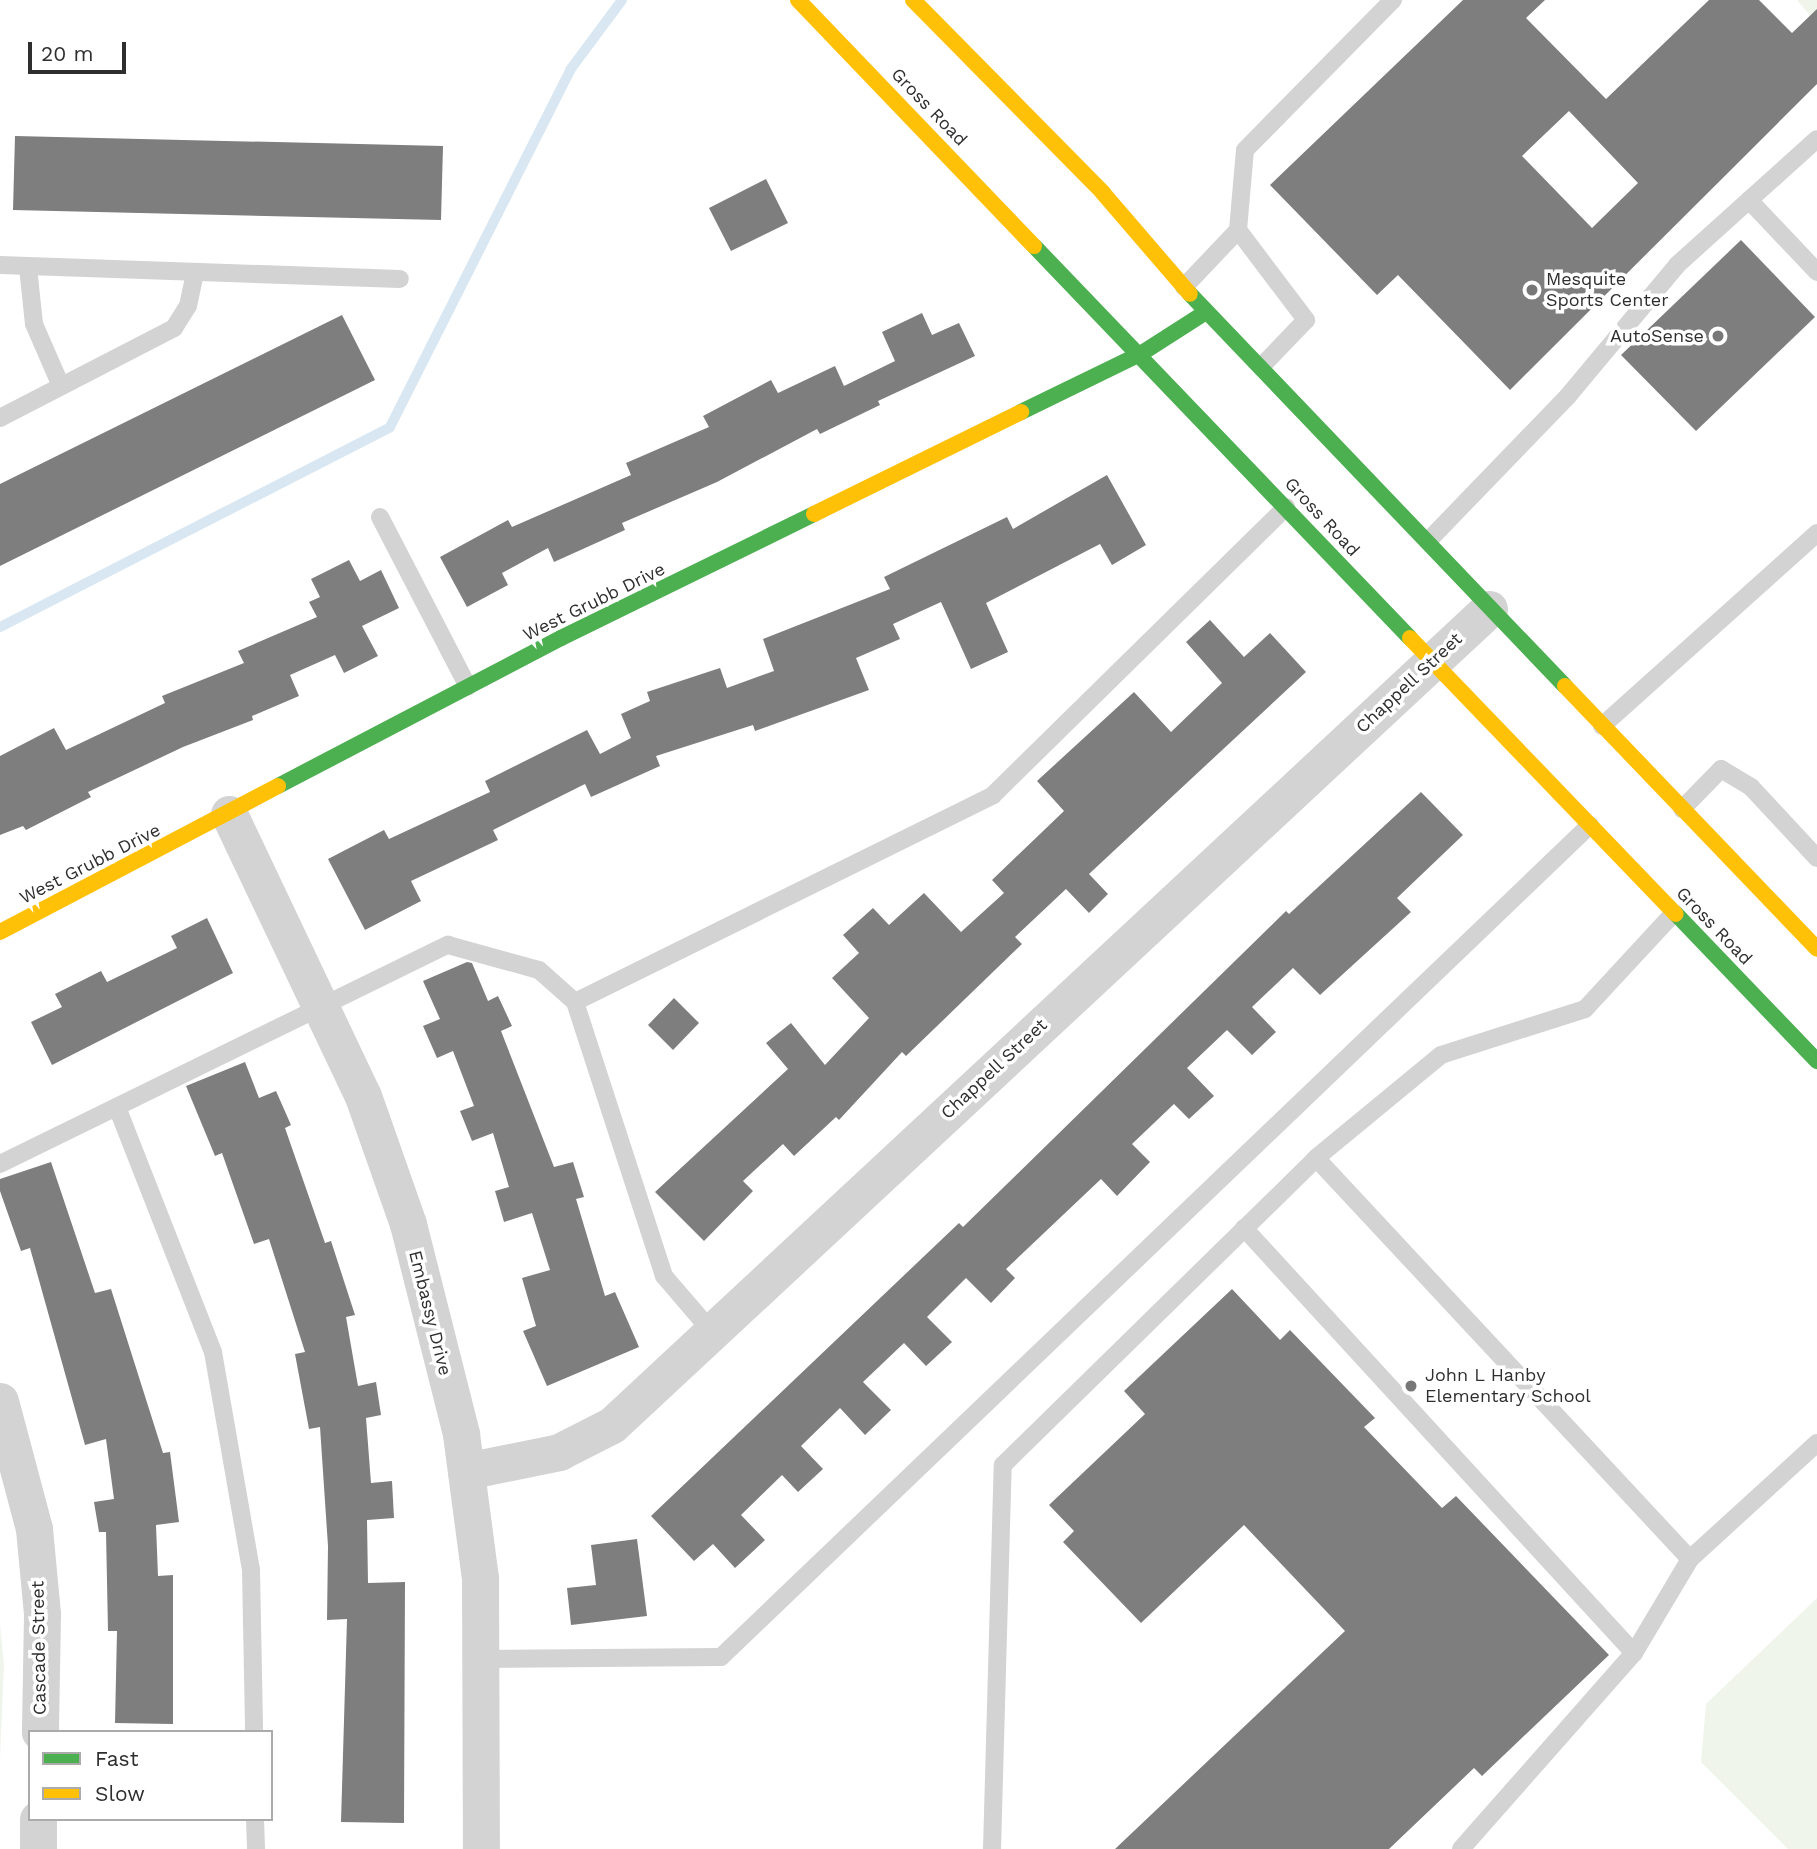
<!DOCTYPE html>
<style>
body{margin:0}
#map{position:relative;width:1817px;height:1849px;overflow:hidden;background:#fff;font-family:"Work Sans",sans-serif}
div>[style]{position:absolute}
.green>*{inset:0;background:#f0f5ec}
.stream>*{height:10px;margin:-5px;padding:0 5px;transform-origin:5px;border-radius:5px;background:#d8e7f2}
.building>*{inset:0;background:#7e7e7e}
.lane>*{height:18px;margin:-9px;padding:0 9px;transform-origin:9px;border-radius:9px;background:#d3d3d3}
.street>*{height:37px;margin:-18.5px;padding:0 18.5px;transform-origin:18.5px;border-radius:18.5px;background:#d3d3d3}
.fast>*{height:16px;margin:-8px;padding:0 8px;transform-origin:8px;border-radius:8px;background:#4caf50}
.slow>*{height:16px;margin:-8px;padding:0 8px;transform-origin:8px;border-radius:8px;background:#ffc107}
.dots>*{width:19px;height:19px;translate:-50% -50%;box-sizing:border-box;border:4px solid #fff;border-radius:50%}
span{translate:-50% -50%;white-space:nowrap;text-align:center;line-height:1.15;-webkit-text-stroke:7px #fff;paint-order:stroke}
.street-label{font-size:18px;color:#2e2e2e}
.poi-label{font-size:18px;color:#2e2e2e}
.left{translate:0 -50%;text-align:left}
.right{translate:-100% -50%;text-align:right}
.legend{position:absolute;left:28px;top:1730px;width:245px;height:91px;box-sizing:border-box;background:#fff;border:2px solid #ababab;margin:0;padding:9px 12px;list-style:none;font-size:21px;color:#2e2e2e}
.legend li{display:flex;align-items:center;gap:14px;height:35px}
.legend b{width:35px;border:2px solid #ababab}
.scale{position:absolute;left:28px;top:42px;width:98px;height:32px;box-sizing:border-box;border:4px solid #2e2e2e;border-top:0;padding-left:9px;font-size:21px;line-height:24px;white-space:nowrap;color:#2e2e2e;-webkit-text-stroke:5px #fff;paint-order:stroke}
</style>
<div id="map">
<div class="green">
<i style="clip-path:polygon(1797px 0,1817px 0,1817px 24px)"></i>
<i style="clip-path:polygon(1817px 1598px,1817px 1849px,1788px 1849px,1701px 1762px,1706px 1704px)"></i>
<i style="clip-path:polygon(0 1624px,4px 1665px,0 1759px)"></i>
</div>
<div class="stream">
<i style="left:0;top:627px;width:438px;rotate:-27.1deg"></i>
<i style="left:390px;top:427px;width:400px;rotate:-63.2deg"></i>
<i style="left:570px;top:70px;width:87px;rotate:-53.4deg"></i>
</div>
<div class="building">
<i style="clip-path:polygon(evenodd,1463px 0,1545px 0,1526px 18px,1606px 99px,1709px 0,1759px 0,1792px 33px,1817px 9px,1817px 84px,1510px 390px,1398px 275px,1377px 295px,1270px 185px,1463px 0,1569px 111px,1638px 183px,1592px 228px,1522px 156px,1569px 111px)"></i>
<i style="clip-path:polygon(15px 136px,443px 146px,441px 220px,13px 210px)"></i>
<i style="clip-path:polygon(766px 179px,788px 223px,731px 251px,709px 208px)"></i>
<i style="clip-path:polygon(1741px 240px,1815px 317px,1696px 431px,1621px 355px)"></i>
<i style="clip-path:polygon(922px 313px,932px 335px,959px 323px,975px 356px,878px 401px,880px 405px,820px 434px,817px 429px,717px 482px,622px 523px,625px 530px,554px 562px,548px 548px,502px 573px,508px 585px,467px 607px,440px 557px,508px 520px,512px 527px,631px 475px,626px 463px,709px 427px,703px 416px,771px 380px,778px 393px,835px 366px,844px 386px,895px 361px,882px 332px)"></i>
<i style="clip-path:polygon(342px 315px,375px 380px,0 566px,0 484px)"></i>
<i style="clip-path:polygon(1107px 475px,1146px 545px,1112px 565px,1100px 544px,986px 603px,1008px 652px,971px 669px,941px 602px,893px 624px,900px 639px,856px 658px,869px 690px,755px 731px,753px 725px,656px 756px,660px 766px,591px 797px,585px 784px,493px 830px,498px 840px,411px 881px,421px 901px,365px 930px,328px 859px,384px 830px,389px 839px,490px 792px,485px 781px,587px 730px,600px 754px,631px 738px,621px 714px,650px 701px,647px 692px,720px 668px,727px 688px,774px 671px,763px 639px,890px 589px,884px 577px,1007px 517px,1013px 529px)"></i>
<i style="clip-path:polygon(349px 560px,360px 581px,381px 570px,399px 608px,362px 626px,378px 656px,344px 673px,335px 655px,290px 675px,299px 696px,252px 716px,253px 720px,183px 747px,88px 792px,91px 797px,26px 830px,23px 826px,0 835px,0 756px,54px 728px,66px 750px,165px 703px,162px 696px,244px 663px,238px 651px,317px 617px,309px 602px,320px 597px,311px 579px)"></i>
<i style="clip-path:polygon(1210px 620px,1244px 657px,1270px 633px,1306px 672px,1089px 874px,1108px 894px,1089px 913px,1066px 889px,1015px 937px,1022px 944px,906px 1056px,902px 1052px,839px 1120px,836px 1117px,794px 1156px,783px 1144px,743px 1181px,753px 1191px,704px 1241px,655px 1192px,788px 1069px,766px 1043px,791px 1023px,825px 1065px,869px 1018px,832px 978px,859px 953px,843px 935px,873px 908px,889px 925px,924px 893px,961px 932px,1004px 893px,992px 880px,1064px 811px,1037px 781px,1134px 692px,1171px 732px,1222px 683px,1186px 642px)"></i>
<i style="clip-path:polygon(1421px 792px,1463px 835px,1397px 898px,1411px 912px,1320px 995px,1293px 968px,1252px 1007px,1276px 1032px,1252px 1055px,1227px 1030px,1187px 1068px,1214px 1096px,1189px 1119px,1174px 1104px,1132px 1144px,1150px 1162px,1117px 1196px,1101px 1179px,1006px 1269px,1015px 1278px,991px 1303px,966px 1278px,927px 1317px,952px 1342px,926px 1366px,904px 1343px,863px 1382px,891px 1410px,865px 1435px,840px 1408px,801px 1446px,823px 1469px,798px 1492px,782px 1475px,741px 1515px,765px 1540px,735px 1568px,713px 1544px,694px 1561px,651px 1516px,959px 1223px,963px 1227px,1286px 911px,1289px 914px)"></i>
<i style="clip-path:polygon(207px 918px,233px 973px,52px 1065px,31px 1022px,62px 1007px,55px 994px,101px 971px,107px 982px,177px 948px,171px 936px)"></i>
<i style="clip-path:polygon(467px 962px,472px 963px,488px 1001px,498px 996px,512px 1026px,501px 1031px,554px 1167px,573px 1162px,584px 1197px,576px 1199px,605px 1296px,615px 1292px,639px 1347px,547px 1386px,523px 1331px,536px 1326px,522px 1278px,550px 1270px,532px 1213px,504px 1222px,495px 1191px,509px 1187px,493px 1133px,472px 1141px,460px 1111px,474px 1106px,453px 1051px,437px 1058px,423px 1026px,440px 1019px,423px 981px)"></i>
<i style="clip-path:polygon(674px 998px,699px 1023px,673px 1050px,648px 1025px)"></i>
<i style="clip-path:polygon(245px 1062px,259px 1098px,276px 1091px,291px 1125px,285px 1128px,325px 1243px,331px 1241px,355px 1315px,346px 1317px,358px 1386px,376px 1382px,381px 1415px,366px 1418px,371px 1483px,392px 1481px,394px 1518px,367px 1520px,368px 1583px,405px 1582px,404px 1823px,341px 1822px,347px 1619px,327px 1620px,328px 1546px,320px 1427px,309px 1429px,295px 1354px,305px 1352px,269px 1239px,254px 1244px,222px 1153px,215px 1156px,186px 1086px)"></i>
<i style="clip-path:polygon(51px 1162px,95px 1293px,111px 1289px,163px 1453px,170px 1452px,179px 1522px,156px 1525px,158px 1576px,173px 1575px,173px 1724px,115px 1723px,117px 1631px,108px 1631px,106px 1532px,99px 1532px,94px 1502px,114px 1499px,106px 1439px,85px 1445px,30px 1248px,21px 1251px,0 1191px,0 1179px)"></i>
<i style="clip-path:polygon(1232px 1289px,1280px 1340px,1290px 1330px,1375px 1418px,1364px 1427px,1442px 1508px,1456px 1496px,1609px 1655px,1482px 1776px,1474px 1768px,1389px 1849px,1115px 1849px,1345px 1631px,1244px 1525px,1141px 1623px,1063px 1542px,1074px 1531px,1049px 1505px,1145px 1414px,1124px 1391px)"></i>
<i style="clip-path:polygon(637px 1539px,647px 1616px,571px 1625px,567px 1588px,596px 1585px,591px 1545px)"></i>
</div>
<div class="lane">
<i style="left:1749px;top:200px;width:99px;rotate:46.6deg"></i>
<i style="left:1238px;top:230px;width:113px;rotate:52.9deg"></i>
<i style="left:1306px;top:320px;width:65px;rotate:133.8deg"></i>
<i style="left:0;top:265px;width:400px;rotate:2deg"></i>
<i style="left:28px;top:267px;width:57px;rotate:84deg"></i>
<i style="left:34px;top:324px;width:68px;rotate:66.5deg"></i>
<i style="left:1184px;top:287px;width:79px;rotate:-46.5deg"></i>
<i style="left:1238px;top:230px;width:80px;rotate:-85deg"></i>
<i style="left:1245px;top:150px;width:211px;rotate:-45.4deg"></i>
<i style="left:0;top:418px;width:196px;rotate:-27.3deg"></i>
<i style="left:174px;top:328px;width:26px;rotate:-58deg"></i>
<i style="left:188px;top:306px;width:34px;rotate:-78deg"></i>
<i style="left:380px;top:517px;width:191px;rotate:62.6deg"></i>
<i style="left:1428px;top:541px;width:202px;rotate:-46deg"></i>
<i style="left:1568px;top:396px;width:170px;rotate:-50.2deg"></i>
<i style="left:1677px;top:265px;width:188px;rotate:-42deg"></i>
<i style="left:1602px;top:726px;width:289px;rotate:-41.9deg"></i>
<i style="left:1682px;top:809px;width:56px;rotate:-45.7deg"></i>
<i style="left:1721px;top:769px;width:35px;rotate:31deg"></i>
<i style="left:1751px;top:787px;width:97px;rotate:47.1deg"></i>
<i style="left:575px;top:1002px;width:466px;rotate:-26.3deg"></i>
<i style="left:993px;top:795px;width:411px;rotate:-44.5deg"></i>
<i style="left:117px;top:1107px;width:263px;rotate:68.6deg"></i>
<i style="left:213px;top:1352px;width:221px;rotate:80.1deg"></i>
<i style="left:251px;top:1570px;width:162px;rotate:88.9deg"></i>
<i style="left:1316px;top:1158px;width:548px;rotate:47deg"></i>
<i style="left:0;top:1164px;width:499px;rotate:-26.1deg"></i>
<i style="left:448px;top:945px;width:94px;rotate:15.4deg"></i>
<i style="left:539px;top:970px;width:48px;rotate:41.6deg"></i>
<i style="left:575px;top:1002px;width:288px;rotate:72deg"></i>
<i style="left:664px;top:1276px;width:74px;rotate:49.4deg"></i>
<i style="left:1244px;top:1228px;width:577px;rotate:47.46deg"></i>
<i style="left:481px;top:1659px;width:240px;rotate:-0.5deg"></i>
<i style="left:721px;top:1657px;width:1203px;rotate:-43.75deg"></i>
<i style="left:255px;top:1819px;width:30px;rotate:88deg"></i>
<i style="left:992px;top:1849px;width:384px;rotate:-88.4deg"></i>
<i style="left:1003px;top:1465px;width:438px;rotate:-44.4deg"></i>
<i style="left:1316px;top:1158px;width:162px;rotate:-39.5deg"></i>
<i style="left:1441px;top:1055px;width:151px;rotate:-17.7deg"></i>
<i style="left:1585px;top:1009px;width:131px;rotate:-47.2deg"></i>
<i style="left:1461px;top:1849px;width:261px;rotate:-48.6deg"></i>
<i style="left:1634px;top:1653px;width:109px;rotate:-59.2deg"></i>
<i style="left:1690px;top:1559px;width:172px;rotate:-42.4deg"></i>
</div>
<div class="street">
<i style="left:229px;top:814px;width:312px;rotate:64.6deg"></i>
<i style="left:363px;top:1096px;width:136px;rotate:70.6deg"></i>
<i style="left:408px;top:1224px;width:217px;rotate:75.8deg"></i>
<i style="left:461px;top:1434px;width:146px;rotate:82.5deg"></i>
<i style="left:480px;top:1579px;width:270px;rotate:89.8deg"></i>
<i style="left:0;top:1401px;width:132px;rotate:75.1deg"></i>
<i style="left:34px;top:1529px;width:85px;rotate:84.6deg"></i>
<i style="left:42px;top:1614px;width:118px;rotate:91deg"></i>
<i style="left:466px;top:1471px;width:95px;rotate:-11.5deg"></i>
<i style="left:559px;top:1452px;width:59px;rotate:-27deg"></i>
<i style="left:612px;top:1425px;width:1198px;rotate:-42.94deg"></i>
<i style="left:38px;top:1849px;width:30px;rotate:-90deg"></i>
</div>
<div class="fast">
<i style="left:1034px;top:246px;width:543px;rotate:46.19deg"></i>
<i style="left:1190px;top:294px;width:542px;rotate:46.27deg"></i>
<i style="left:1021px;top:412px;width:135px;rotate:-26deg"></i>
<i style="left:1142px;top:353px;width:76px;rotate:-32.6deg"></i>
<i style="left:278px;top:786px;width:319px;rotate:-27.6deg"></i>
<i style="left:561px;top:638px;width:282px;rotate:-26.1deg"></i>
<i style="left:1676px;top:914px;width:204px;rotate:46.2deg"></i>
</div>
<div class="slow">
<i style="left:798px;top:0;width:341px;rotate:46.2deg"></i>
<i style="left:913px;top:0;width:271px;rotate:45.4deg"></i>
<i style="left:1103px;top:193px;width:133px;rotate:49.3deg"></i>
<i style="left:814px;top:514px;width:231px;rotate:-26.2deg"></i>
<i style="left:1410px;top:638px;width:383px;rotate:46.1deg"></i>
<i style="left:1565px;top:686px;width:364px;rotate:46.2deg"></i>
<i style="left:0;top:932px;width:314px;rotate:-27.7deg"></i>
</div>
<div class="dots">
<i style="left:1532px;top:290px;background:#777"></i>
<i style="left:1718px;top:336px;background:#777"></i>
<i style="left:1411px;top:1386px;background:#777"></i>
</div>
<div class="street-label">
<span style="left:929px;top:107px;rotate:46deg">Gross Road</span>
<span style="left:1322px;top:517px;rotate:47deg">Gross Road</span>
<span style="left:594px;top:602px;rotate:-26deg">West Grubb Drive</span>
<span style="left:1409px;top:683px;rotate:-43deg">Chappell Street</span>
<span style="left:90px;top:864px;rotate:-27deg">West Grubb Drive</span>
<span style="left:1714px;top:926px;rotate:46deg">Gross Road</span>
<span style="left:994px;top:1069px;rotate:-43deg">Chappell Street</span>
<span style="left:430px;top:1313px;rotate:76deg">Embassy Drive</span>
<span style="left:39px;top:1648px;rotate:-91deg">Cascade Street</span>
</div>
<div class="poi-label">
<span class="left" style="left:1546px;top:290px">Mesquite<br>Sports Center</span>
<span class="right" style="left:1704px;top:336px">AutoSense</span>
<span class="left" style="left:1425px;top:1386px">John L Hanby<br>Elementary School</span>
</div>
<ul class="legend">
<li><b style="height:9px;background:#4caf50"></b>Fast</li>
<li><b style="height:9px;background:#ffc107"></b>Slow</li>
</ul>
<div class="scale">20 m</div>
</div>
